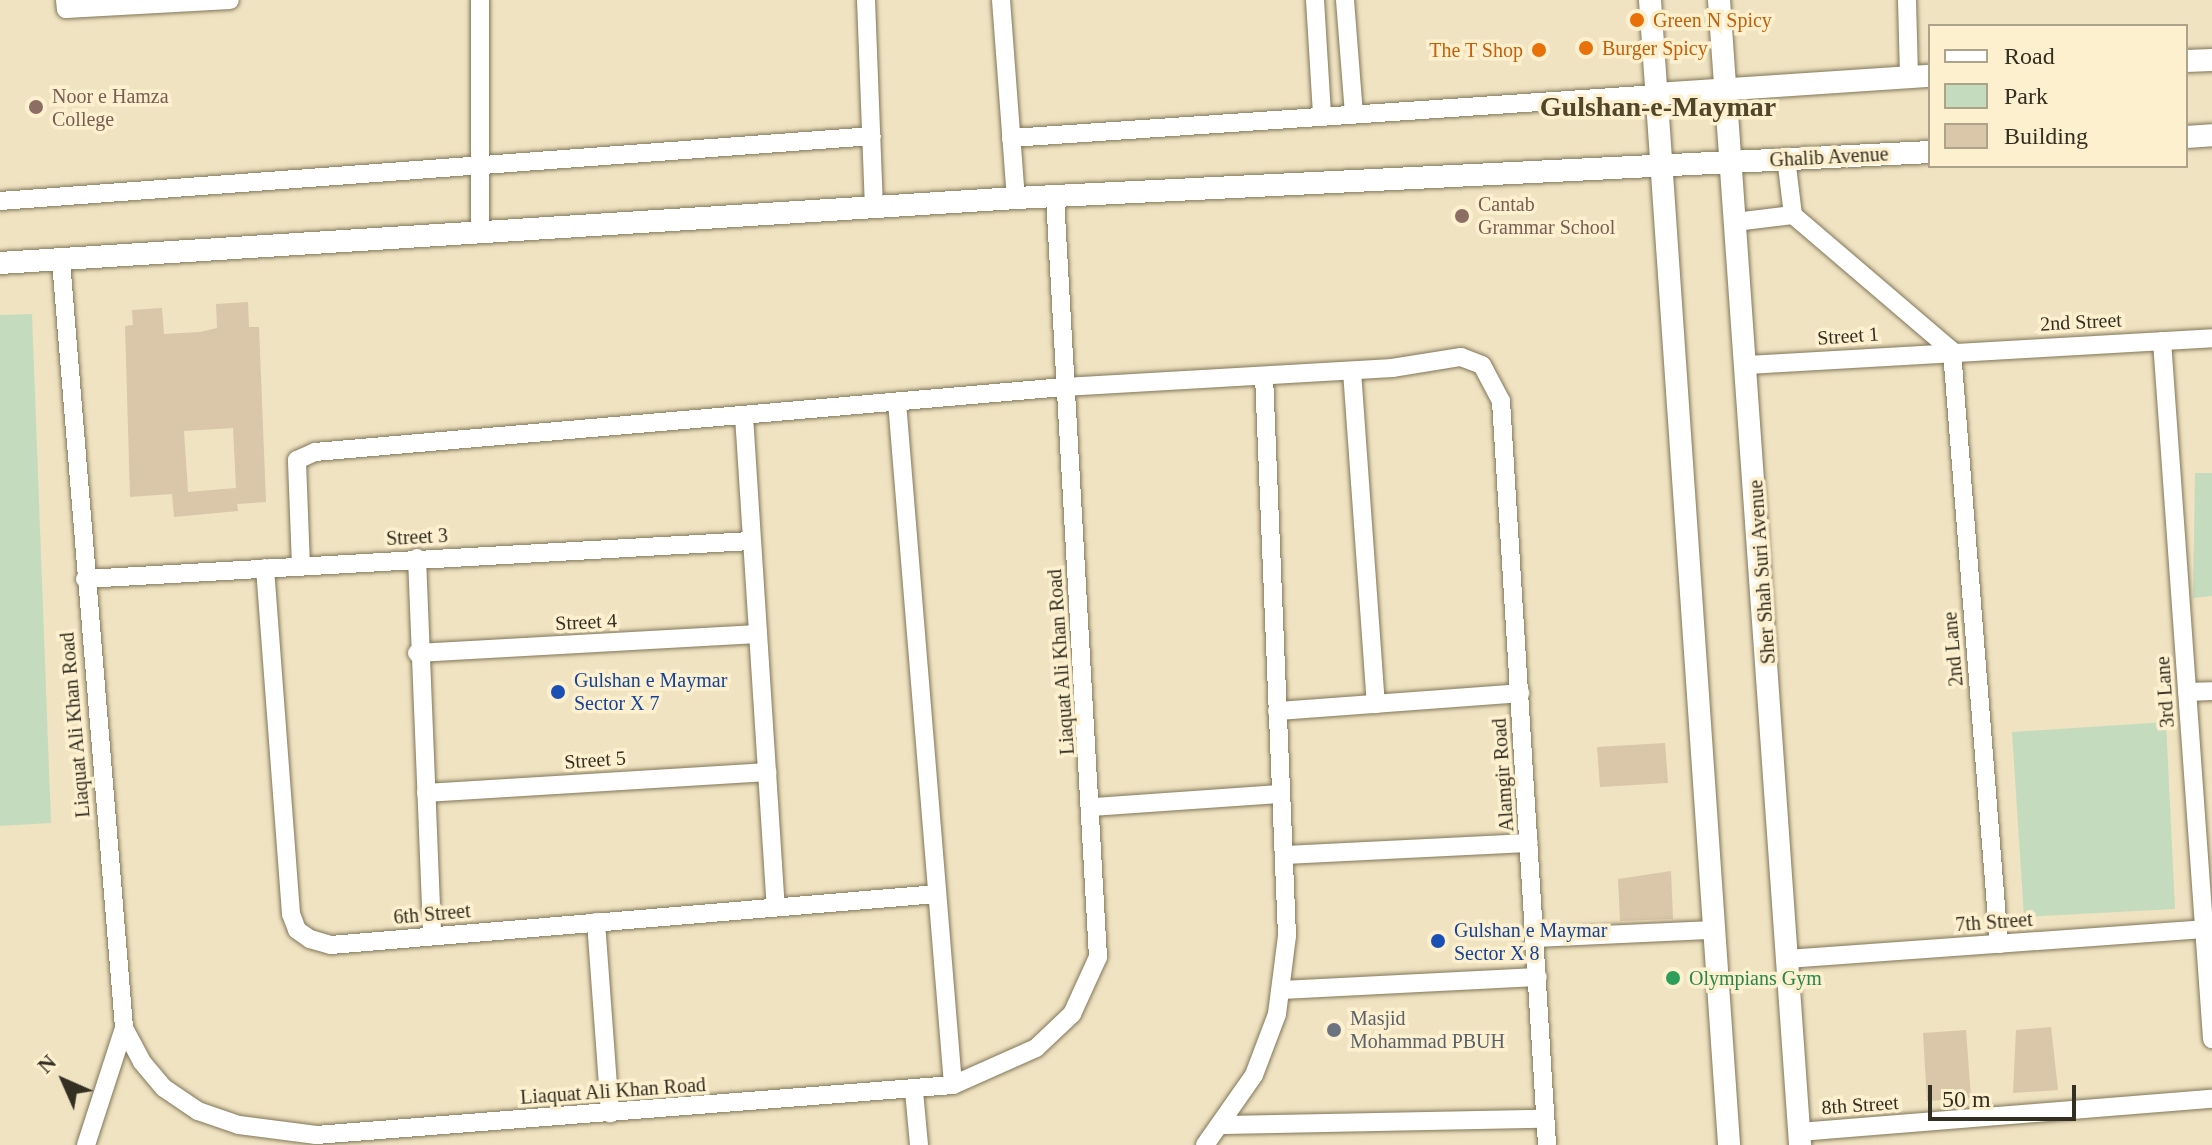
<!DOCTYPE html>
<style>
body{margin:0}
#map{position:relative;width:2212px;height:1145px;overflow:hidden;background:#efe3c2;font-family:Georgia,serif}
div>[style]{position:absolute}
.green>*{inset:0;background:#c5dbbe}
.building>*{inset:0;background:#dac6a8}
.roads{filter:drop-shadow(0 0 2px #817658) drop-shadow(0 0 2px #817658)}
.minor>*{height:18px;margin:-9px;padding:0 9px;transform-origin:9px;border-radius:9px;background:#fff}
.tertiary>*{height:22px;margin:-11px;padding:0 11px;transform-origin:11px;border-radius:11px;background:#fff}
.dots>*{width:22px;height:22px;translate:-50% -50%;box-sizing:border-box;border:4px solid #fcf0cf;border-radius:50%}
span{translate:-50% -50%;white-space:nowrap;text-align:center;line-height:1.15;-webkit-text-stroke:7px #fcf0cf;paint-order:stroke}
.food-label{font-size:20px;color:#c56008}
.left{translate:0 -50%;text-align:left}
.right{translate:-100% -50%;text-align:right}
.education-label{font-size:20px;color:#785e54}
.street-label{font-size:20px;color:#332f22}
.transit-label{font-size:20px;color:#164399}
.leisure-label{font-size:20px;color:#27864d}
.worship-label{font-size:20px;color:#5b616d}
.district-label{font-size:28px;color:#504629;font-weight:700}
.legend{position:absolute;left:1928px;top:24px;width:260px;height:144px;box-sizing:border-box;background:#fcf0cf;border:2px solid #aca38a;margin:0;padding:10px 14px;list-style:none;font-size:24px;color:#332f22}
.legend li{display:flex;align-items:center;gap:16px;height:40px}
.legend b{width:40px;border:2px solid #aca38a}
.north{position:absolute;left:24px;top:1041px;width:80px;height:80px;-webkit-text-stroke:6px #fcf0cf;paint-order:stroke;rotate:315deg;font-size:22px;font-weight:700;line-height:32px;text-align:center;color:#332f22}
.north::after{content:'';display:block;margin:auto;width:28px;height:36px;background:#332f22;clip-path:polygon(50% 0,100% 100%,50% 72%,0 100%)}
.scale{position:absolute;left:1928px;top:1085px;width:148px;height:36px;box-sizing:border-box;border:4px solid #332f22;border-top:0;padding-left:10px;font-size:24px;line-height:28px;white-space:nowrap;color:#332f22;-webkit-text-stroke:6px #fcf0cf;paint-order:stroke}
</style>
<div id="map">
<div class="green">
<i style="clip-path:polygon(32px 314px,51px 823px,0 826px,0 315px)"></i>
<i style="clip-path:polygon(2195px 473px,2212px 473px,2212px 596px,2193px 598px)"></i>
<i style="clip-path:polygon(2166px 722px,2175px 909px,2024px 917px,2012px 732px)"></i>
</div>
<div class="building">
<i style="clip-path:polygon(evenodd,248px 302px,249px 327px,259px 327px,266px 502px,237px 504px,238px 511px,174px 517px,172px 494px,130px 497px,125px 326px,133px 325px,132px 310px,162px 308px,164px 334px,200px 332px,217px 328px,216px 304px,248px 302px,233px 428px,236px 488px,188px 492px,184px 431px,233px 428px)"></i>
<i style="clip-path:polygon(1665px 743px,1668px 783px,1600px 787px,1597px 747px)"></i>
<i style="clip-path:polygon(1671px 871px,1673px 919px,1620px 921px,1618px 879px)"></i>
<i style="clip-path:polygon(2051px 1027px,2058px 1090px,2013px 1093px,2016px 1030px)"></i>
<i style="clip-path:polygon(1966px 1030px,1971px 1098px,1927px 1101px,1923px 1033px)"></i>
</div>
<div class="roads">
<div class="minor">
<i style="left:65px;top:0;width:9px;rotate:84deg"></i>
<i style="left:66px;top:9px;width:164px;rotate:-3.1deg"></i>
<i style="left:480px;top:0;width:233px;rotate:90deg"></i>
<i style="left:866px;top:0;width:207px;rotate:87.8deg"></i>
<i style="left:1001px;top:0;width:199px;rotate:85.7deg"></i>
<i style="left:1315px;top:0;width:116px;rotate:86.5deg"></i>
<i style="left:1345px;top:0;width:114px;rotate:85.5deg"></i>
<i style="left:1907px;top:0;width:77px;rotate:88.5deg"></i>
<i style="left:1011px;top:138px;width:646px;rotate:-3.9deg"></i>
<i style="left:1786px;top:158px;width:57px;rotate:83deg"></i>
<i style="left:1793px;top:215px;width:209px;rotate:40.5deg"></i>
<i style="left:0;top:201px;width:874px;rotate:-4.26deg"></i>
<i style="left:1735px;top:222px;width:58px;rotate:-6.9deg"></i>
<i style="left:61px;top:261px;width:770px;rotate:85.3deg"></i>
<i style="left:124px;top:1028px;width:38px;rotate:62deg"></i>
<i style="left:142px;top:1062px;width:34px;rotate:50deg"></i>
<i style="left:164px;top:1088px;width:41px;rotate:34.1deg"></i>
<i style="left:198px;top:1111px;width:43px;rotate:18.9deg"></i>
<i style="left:239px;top:1125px;width:78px;rotate:7.4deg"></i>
<i style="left:316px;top:1135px;width:639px;rotate:-4.49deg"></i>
<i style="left:953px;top:1085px;width:91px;rotate:-24deg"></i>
<i style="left:1036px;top:1048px;width:50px;rotate:-43.4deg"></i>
<i style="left:1072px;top:1014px;width:63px;rotate:-65.5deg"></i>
<i style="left:1098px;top:957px;width:760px;rotate:-93.24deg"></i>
<i style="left:2162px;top:341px;width:700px;rotate:85.9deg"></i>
<i style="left:1952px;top:351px;width:595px;rotate:85.47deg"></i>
<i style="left:1748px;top:365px;width:465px;rotate:-3.3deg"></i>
<i style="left:1352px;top:371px;width:334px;rotate:85.9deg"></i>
<i style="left:897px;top:402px;width:685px;rotate:85.31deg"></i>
<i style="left:744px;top:416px;width:492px;rotate:86.3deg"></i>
<i style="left:417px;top:558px;width:378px;rotate:87.7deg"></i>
<i style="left:301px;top:566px;width:106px;rotate:-92.2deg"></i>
<i style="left:297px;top:460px;width:20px;rotate:-24deg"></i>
<i style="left:315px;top:452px;width:752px;rotate:-4.96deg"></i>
<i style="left:1064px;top:387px;width:329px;rotate:-3.3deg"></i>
<i style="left:1392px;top:368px;width:70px;rotate:-9.1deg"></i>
<i style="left:1461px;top:357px;width:22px;rotate:21deg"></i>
<i style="left:1482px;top:365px;width:41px;rotate:62.2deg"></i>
<i style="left:1501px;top:401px;width:745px;rotate:86.46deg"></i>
<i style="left:265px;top:568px;width:347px;rotate:85.7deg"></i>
<i style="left:291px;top:914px;width:17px;rotate:69deg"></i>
<i style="left:297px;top:930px;width:16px;rotate:35deg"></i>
<i style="left:310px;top:939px;width:22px;rotate:16deg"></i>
<i style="left:331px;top:945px;width:608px;rotate:-4.81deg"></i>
<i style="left:85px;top:579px;width:667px;rotate:-3.27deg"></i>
<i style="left:417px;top:653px;width:341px;rotate:-3.2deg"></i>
<i style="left:2187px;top:692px;width:25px;rotate:-2deg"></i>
<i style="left:1277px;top:711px;width:244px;rotate:-4.2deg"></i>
<i style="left:426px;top:793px;width:342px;rotate:-3.5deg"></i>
<i style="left:1093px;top:807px;width:188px;rotate:-4deg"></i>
<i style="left:1284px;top:855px;width:245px;rotate:-2.8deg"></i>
<i style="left:596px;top:922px;width:192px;rotate:85.8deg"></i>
<i style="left:1535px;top:938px;width:179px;rotate:-2.6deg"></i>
<i style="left:1787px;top:959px;width:418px;rotate:-4.1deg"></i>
<i style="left:1281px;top:990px;width:257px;rotate:-2.9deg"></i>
<i style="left:914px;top:1091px;width:54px;rotate:84.7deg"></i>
<i style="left:1221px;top:1125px;width:324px;rotate:-1.1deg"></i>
<i style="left:1799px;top:1132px;width:414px;rotate:-4.6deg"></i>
<i style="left:86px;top:1145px;width:123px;rotate:-72deg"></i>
<i style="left:1205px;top:1145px;width:85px;rotate:-55deg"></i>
<i style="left:1254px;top:1075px;width:65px;rotate:-69.3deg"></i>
<i style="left:1277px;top:1014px;width:79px;rotate:-82.7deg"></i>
<i style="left:1287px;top:936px;width:560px;rotate:-92.35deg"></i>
</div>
<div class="tertiary">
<i style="left:1650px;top:0;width:1148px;rotate:86.05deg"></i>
<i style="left:1719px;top:0;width:1148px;rotate:85.95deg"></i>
<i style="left:2186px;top:61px;width:26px;rotate:-2deg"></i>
<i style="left:1656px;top:94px;width:275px;rotate:-3.8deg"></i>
<i style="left:2186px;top:137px;width:26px;rotate:-4deg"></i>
<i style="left:0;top:263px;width:1018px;rotate:-3.66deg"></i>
<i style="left:1016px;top:198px;width:915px;rotate:-2.88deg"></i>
</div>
</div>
<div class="dots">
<i style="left:1637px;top:20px;background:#e8710a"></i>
<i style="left:1586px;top:48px;background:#e8710a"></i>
<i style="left:1539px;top:50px;background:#e8710a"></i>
<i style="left:36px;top:107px;background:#8d6e63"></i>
<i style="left:1462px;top:216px;background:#8d6e63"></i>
<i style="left:558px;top:692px;background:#1a4fb4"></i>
<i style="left:1438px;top:941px;background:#1a4fb4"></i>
<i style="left:1673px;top:978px;background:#2e9e5b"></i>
<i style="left:1334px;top:1030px;background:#6b7280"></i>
</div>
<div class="food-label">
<span class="left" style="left:1653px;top:20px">Green N Spicy</span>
<span class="left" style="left:1602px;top:48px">Burger Spicy</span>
<span class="right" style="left:1523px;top:50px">The T Shop</span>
</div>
<div class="education-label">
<span class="left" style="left:52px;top:108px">Noor e Hamza<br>College</span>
<span class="left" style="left:1478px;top:216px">Cantab<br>Grammar School</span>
</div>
<div class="street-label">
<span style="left:1829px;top:157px;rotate:-3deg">Ghalib Avenue</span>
<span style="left:2081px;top:322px;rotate:-3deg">2nd Street</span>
<span style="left:1848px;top:336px;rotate:-4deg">Street 1</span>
<span style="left:417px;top:537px;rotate:-3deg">Street 3</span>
<span style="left:1762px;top:572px;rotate:-94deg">Sher Shah Suri Avenue</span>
<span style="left:586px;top:622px;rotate:-3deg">Street 4</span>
<span style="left:1953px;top:649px;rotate:-95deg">2nd Lane</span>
<span style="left:1061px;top:662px;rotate:-94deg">Liaquat Ali Khan Road</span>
<span style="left:2165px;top:692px;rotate:-94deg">3rd Lane</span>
<span style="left:75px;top:725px;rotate:-95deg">Liaquat Ali Khan Road</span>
<span style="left:595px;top:760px;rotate:-4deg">Street 5</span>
<span style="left:1503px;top:775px;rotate:-94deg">Alamgir Road</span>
<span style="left:432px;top:914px;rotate:-5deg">6th Street</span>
<span style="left:1994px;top:922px;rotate:-4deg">7th Street</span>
<span style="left:613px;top:1091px;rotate:-4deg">Liaquat Ali Khan Road</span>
<span style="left:1860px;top:1105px;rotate:-4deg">8th Street</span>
</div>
<div class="transit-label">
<span class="left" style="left:574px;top:692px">Gulshan e Maymar<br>Sector X 7</span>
<span class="left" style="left:1454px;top:942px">Gulshan e Maymar<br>Sector X 8</span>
</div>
<div class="leisure-label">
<span class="left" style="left:1689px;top:978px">Olympians Gym</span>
</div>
<div class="worship-label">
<span class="left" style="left:1350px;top:1030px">Masjid<br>Mohammad PBUH</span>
</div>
<div class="district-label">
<span style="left:1658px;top:107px">Gulshan-e-Maymar</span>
</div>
<ul class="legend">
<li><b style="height:10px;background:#fff"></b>Road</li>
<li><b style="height:22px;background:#c5dbbe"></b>Park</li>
<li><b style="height:22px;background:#dac6a8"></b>Building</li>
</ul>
<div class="north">N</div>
<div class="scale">50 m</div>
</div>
